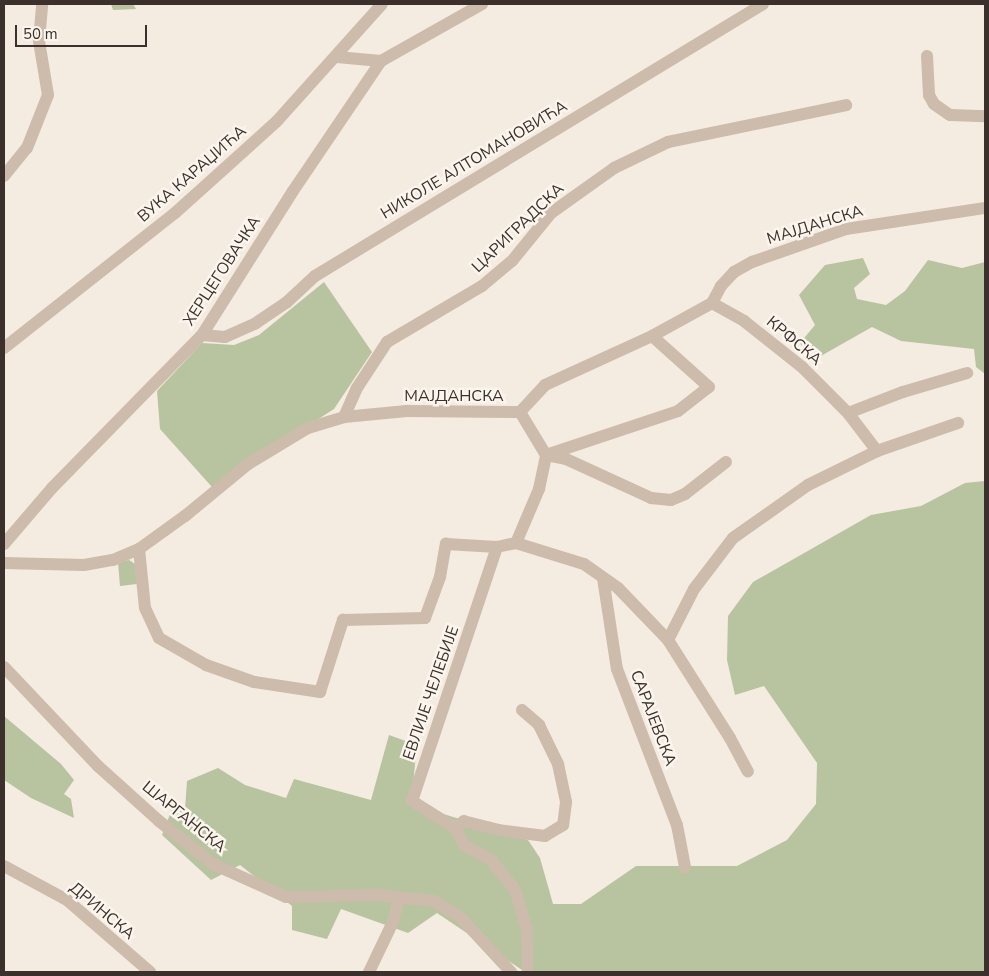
<!DOCTYPE html>
<meta charset="utf-8">
<style>
body{margin:0}
#map{position:relative;width:989px;height:976px;overflow:hidden;background:#f4ebe1;font-family:"Nunito Sans",sans-serif}
div>[style]{position:absolute}
.green>*{inset:0;background:#b8c4a0}
.minor>*{height:12px;margin:-6px;padding:0 6px;transform-origin:6px;border-radius:6px;background:#cdbbac}
span{translate:-50% -50%;white-space:nowrap;text-align:center;line-height:1.15;-webkit-text-stroke:5px #fbf5ee;paint-order:stroke}
.street-label{font-size:16px;color:#3b302b}
.frame{position:absolute;inset:0;border:5px solid #3b302b;pointer-events:none}
.scale{position:absolute;left:15px;top:25px;width:132px;height:22px;box-sizing:border-box;border:2px solid #3b302b;border-top:0;padding-left:6px;font-size:15px;line-height:18px;white-space:nowrap;color:#3b302b;-webkit-text-stroke:4px #fbf5ee;paint-order:stroke}
</style>
<div id="map">
<div class="green">
<i style="clip-path:polygon(111px 4px,133px 4px,136px 9px,113px 10px)"></i>
<i style="clip-path:polygon(863px 258px,870px 274px,854px 288px,857px 299px,886px 305px,905px 291px,928px 260px,962px 268px,985px 262px,985px 374px,976px 367px,974px 349px,901px 341px,872px 327px,812px 361px,800px 343px,815px 325px,799px 295px,825px 265px)"></i>
<i style="clip-path:polygon(324px 282px,372px 352px,334px 409px,212px 487px,160px 429px,157px 391px,202px 343px,234px 345px,259px 335px)"></i>
<i style="clip-path:polygon(985px 481px,985px 972px,525px 972px,437px 913px,408px 933px,341px 909px,327px 939px,292px 930px,292px 906px,240px 865px,211px 880px,162px 835px,174px 804px,185px 809px,187px 781px,218px 768px,245px 785px,286px 798px,294px 779px,371px 800px,389px 735px,417px 745px,411px 804px,528px 840px,540px 858px,553px 904px,581px 904px,636px 866px,737px 866px,787px 840px,816px 804px,817px 763px,764px 686px,735px 695px,727px 660px,728px 616px,753px 582px,871px 515px,921px 506px,965px 483px)"></i>
<i style="clip-path:polygon(129px 560px,135px 564px,137px 584px,120px 586px,118px 562px)"></i>
<i style="clip-path:polygon(4px 716px,61px 764px,74px 780px,64px 794px,71px 799px,74px 818px,31px 798px,4px 780px)"></i>
</div>
<div class="minor">
<i style="left:927px;top:56px;width:39px;rotate:87deg"></i>
<i style="left:929px;top:95px;width:10px;rotate:61deg"></i>
<i style="left:934px;top:104px;width:19px;rotate:35deg"></i>
<i style="left:950px;top:115px;width:35px;rotate:2deg"></i>
<i style="left:337px;top:57px;width:44px;rotate:5.2deg"></i>
<i style="left:381px;top:61px;width:116px;rotate:-29.4deg"></i>
<i style="left:4px;top:176px;width:36px;rotate:-51deg"></i>
<i style="left:27px;top:148px;width:57px;rotate:-68.4deg"></i>
<i style="left:48px;top:95px;width:55px;rotate:-99.5deg"></i>
<i style="left:39px;top:41px;width:37px;rotate:-85deg"></i>
<i style="left:712px;top:303px;width:37px;rotate:29deg"></i>
<i style="left:744px;top:321px;width:74px;rotate:38.4deg"></i>
<i style="left:802px;top:367px;width:65px;rotate:45deg"></i>
<i style="left:848px;top:413px;width:59px;rotate:-20.9deg"></i>
<i style="left:903px;top:392px;width:67px;rotate:-16.5deg"></i>
<i style="left:202px;top:335px;width:23px;rotate:5deg"></i>
<i style="left:225px;top:337px;width:34px;rotate:-24deg"></i>
<i style="left:256px;top:323px;width:37px;rotate:-34deg"></i>
<i style="left:287px;top:302px;width:38px;rotate:-43deg"></i>
<i style="left:315px;top:276px;width:524px;rotate:-31.26deg"></i>
<i style="left:4px;top:348px;width:218px;rotate:-38.3deg"></i>
<i style="left:175px;top:213px;width:137px;rotate:-42deg"></i>
<i style="left:277px;top:121px;width:157px;rotate:-48.1deg"></i>
<i style="left:520px;top:412px;width:50px;rotate:58.8deg"></i>
<i style="left:546px;top:455px;width:20px;rotate:11deg"></i>
<i style="left:566px;top:459px;width:94px;rotate:24.6deg"></i>
<i style="left:651px;top:498px;width:20px;rotate:6deg"></i>
<i style="left:671px;top:500px;width:15px;rotate:-23deg"></i>
<i style="left:685px;top:494px;width:52px;rotate:-38deg"></i>
<i style="left:848px;top:413px;width:48px;rotate:52.7deg"></i>
<i style="left:344px;top:417px;width:32px;rotate:-66deg"></i>
<i style="left:357px;top:388px;width:55px;rotate:-56.9deg"></i>
<i style="left:387px;top:342px;width:110px;rotate:-30.5deg"></i>
<i style="left:482px;top:286px;width:39px;rotate:-40deg"></i>
<i style="left:512px;top:261px;width:62px;rotate:-50.9deg"></i>
<i style="left:551px;top:213px;width:77px;rotate:-35.5deg"></i>
<i style="left:614px;top:168px;width:60px;rotate:-25.7deg"></i>
<i style="left:668px;top:142px;width:182px;rotate:-11.7deg"></i>
<i style="left:516px;top:543px;width:59px;rotate:-66.9deg"></i>
<i style="left:539px;top:489px;width:35px;rotate:-78deg"></i>
<i style="left:546px;top:455px;width:139px;rotate:-18.4deg"></i>
<i style="left:678px;top:411px;width:39px;rotate:-38deg"></i>
<i style="left:709px;top:387px;width:76px;rotate:-138.2deg"></i>
<i style="left:4px;top:544px;width:74px;rotate:-49.4deg"></i>
<i style="left:52px;top:488px;width:214px;rotate:-45.6deg"></i>
<i style="left:202px;top:335px;width:170px;rotate:-57.7deg"></i>
<i style="left:293px;top:191px;width:157px;rotate:-55.9deg"></i>
<i style="left:139px;top:549px;width:59px;rotate:84.2deg"></i>
<i style="left:145px;top:608px;width:33px;rotate:65deg"></i>
<i style="left:159px;top:638px;width:54px;rotate:29.9deg"></i>
<i style="left:206px;top:665px;width:51px;rotate:19.5deg"></i>
<i style="left:254px;top:682px;width:67px;rotate:8.6deg"></i>
<i style="left:320px;top:692px;width:76px;rotate:-72.3deg"></i>
<i style="left:343px;top:620px;width:82px;rotate:-1.4deg"></i>
<i style="left:425px;top:618px;width:44px;rotate:-69.9deg"></i>
<i style="left:440px;top:577px;width:34px;rotate:-80deg"></i>
<i style="left:446px;top:544px;width:51px;rotate:3.4deg"></i>
<i style="left:497px;top:547px;width:19px;rotate:-12deg"></i>
<i style="left:516px;top:543px;width:71px;rotate:17.2deg"></i>
<i style="left:584px;top:564px;width:42px;rotate:35.2deg"></i>
<i style="left:618px;top:588px;width:72px;rotate:46.1deg"></i>
<i style="left:668px;top:640px;width:116px;rotate:57.7deg"></i>
<i style="left:730px;top:738px;width:38px;rotate:62deg"></i>
<i style="left:4px;top:563px;width:80px;rotate:1.4deg"></i>
<i style="left:84px;top:565px;width:29px;rotate:-10deg"></i>
<i style="left:113px;top:560px;width:28px;rotate:-23deg"></i>
<i style="left:139px;top:549px;width:57px;rotate:-35.7deg"></i>
<i style="left:185px;top:516px;width:82px;rotate:-39.5deg"></i>
<i style="left:248px;top:464px;width:70px;rotate:-31deg"></i>
<i style="left:308px;top:428px;width:38px;rotate:-17deg"></i>
<i style="left:344px;top:417px;width:63px;rotate:-5.4deg"></i>
<i style="left:407px;top:411px;width:113px;rotate:0.5deg"></i>
<i style="left:520px;top:412px;width:37px;rotate:-47deg"></i>
<i style="left:545px;top:385px;width:118px;rotate:-24.6deg"></i>
<i style="left:652px;top:336px;width:68px;rotate:-28.8deg"></i>
<i style="left:712px;top:303px;width:19px;rotate:-62deg"></i>
<i style="left:721px;top:286px;width:19px;rotate:-47deg"></i>
<i style="left:734px;top:272px;width:21px;rotate:-29deg"></i>
<i style="left:752px;top:262px;width:100px;rotate:-19.3deg"></i>
<i style="left:846px;top:229px;width:141px;rotate:-8.6deg"></i>
<i style="left:603px;top:578px;width:92px;rotate:81.3deg"></i>
<i style="left:617px;top:669px;width:167px;rotate:69deg"></i>
<i style="left:677px;top:825px;width:43px;rotate:79.2deg"></i>
<i style="left:668px;top:640px;width:57px;rotate:-63deg"></i>
<i style="left:694px;top:589px;width:64px;rotate:-52.6deg"></i>
<i style="left:733px;top:538px;width:92px;rotate:-35.2deg"></i>
<i style="left:808px;top:485px;width:77px;rotate:-26.2deg"></i>
<i style="left:877px;top:451px;width:86px;rotate:-19.1deg"></i>
<i style="left:4px;top:667px;width:137px;rotate:46.5deg"></i>
<i style="left:98px;top:766px;width:82px;rotate:42deg"></i>
<i style="left:159px;top:821px;width:69px;rotate:38.5deg"></i>
<i style="left:213px;top:864px;width:80px;rotate:24.3deg"></i>
<i style="left:286px;top:897px;width:92px;rotate:-1.2deg"></i>
<i style="left:378px;top:895px;width:56px;rotate:6.1deg"></i>
<i style="left:434px;top:901px;width:32px;rotate:32deg"></i>
<i style="left:461px;top:918px;width:74px;rotate:47.2deg"></i>
<i style="left:522px;top:710px;width:23px;rotate:41deg"></i>
<i style="left:539px;top:725px;width:43px;rotate:64deg"></i>
<i style="left:558px;top:764px;width:39px;rotate:78deg"></i>
<i style="left:566px;top:802px;width:23px;rotate:97deg"></i>
<i style="left:563px;top:825px;width:21px;rotate:149deg"></i>
<i style="left:545px;top:836px;width:46px;rotate:-172.6deg"></i>
<i style="left:499px;top:830px;width:36px;rotate:-166deg"></i>
<i style="left:464px;top:821px;width:11px;rotate:142deg"></i>
<i style="left:455px;top:828px;width:19px;rotate:62deg"></i>
<i style="left:464px;top:845px;width:31px;rotate:29deg"></i>
<i style="left:491px;top:860px;width:38px;rotate:51deg"></i>
<i style="left:515px;top:890px;width:42px;rotate:73.3deg"></i>
<i style="left:527px;top:930px;width:42px;rotate:88.6deg"></i>
<i style="left:455px;top:828px;width:51px;rotate:-147.9deg"></i>
<i style="left:412px;top:801px;width:268px;rotate:-71.5deg"></i>
<i style="left:4px;top:866px;width:72px;rotate:28.4deg"></i>
<i style="left:67px;top:900px;width:110px;rotate:40.9deg"></i>
<i style="left:369px;top:972px;width:55px;rotate:-64.4deg"></i>
<i style="left:393px;top:922px;width:25px;rotate:-76deg"></i>
</div>
<div class="street-label">
<span style="left:474px;top:160px;rotate:-31deg">НИКОЛЕ АЛТОМАНОВИЋА</span>
<span style="left:192px;top:174px;rotate:-41deg">ВУКА КАРАЏИЋА</span>
<span style="left:815px;top:225px;rotate:-17deg">МАЈДАНСКА</span>
<span style="left:518px;top:228px;rotate:-44deg">ЦАРИГРАДСКА</span>
<span style="left:222px;top:271px;rotate:-57deg">ХЕРЦЕГОВАЧКА</span>
<span style="left:794px;top:341px;rotate:40deg">КРФСКА</span>
<span style="left:454px;top:396px">МАЈДАНСКА</span>
<span style="left:431px;top:693px;rotate:-71deg">ЕВЛИЈЕ ЧЕЛЕБИЈЕ</span>
<span style="left:653px;top:718px;rotate:69deg">САРАЈЕВСКА</span>
<span style="left:184px;top:817px;rotate:39deg">ШАРГАНСКА</span>
<span style="left:102px;top:911px;rotate:40deg">ДРИНСКА</span>
</div>
<div class="frame"></div>
<div class="scale">50 m</div>
</div>
